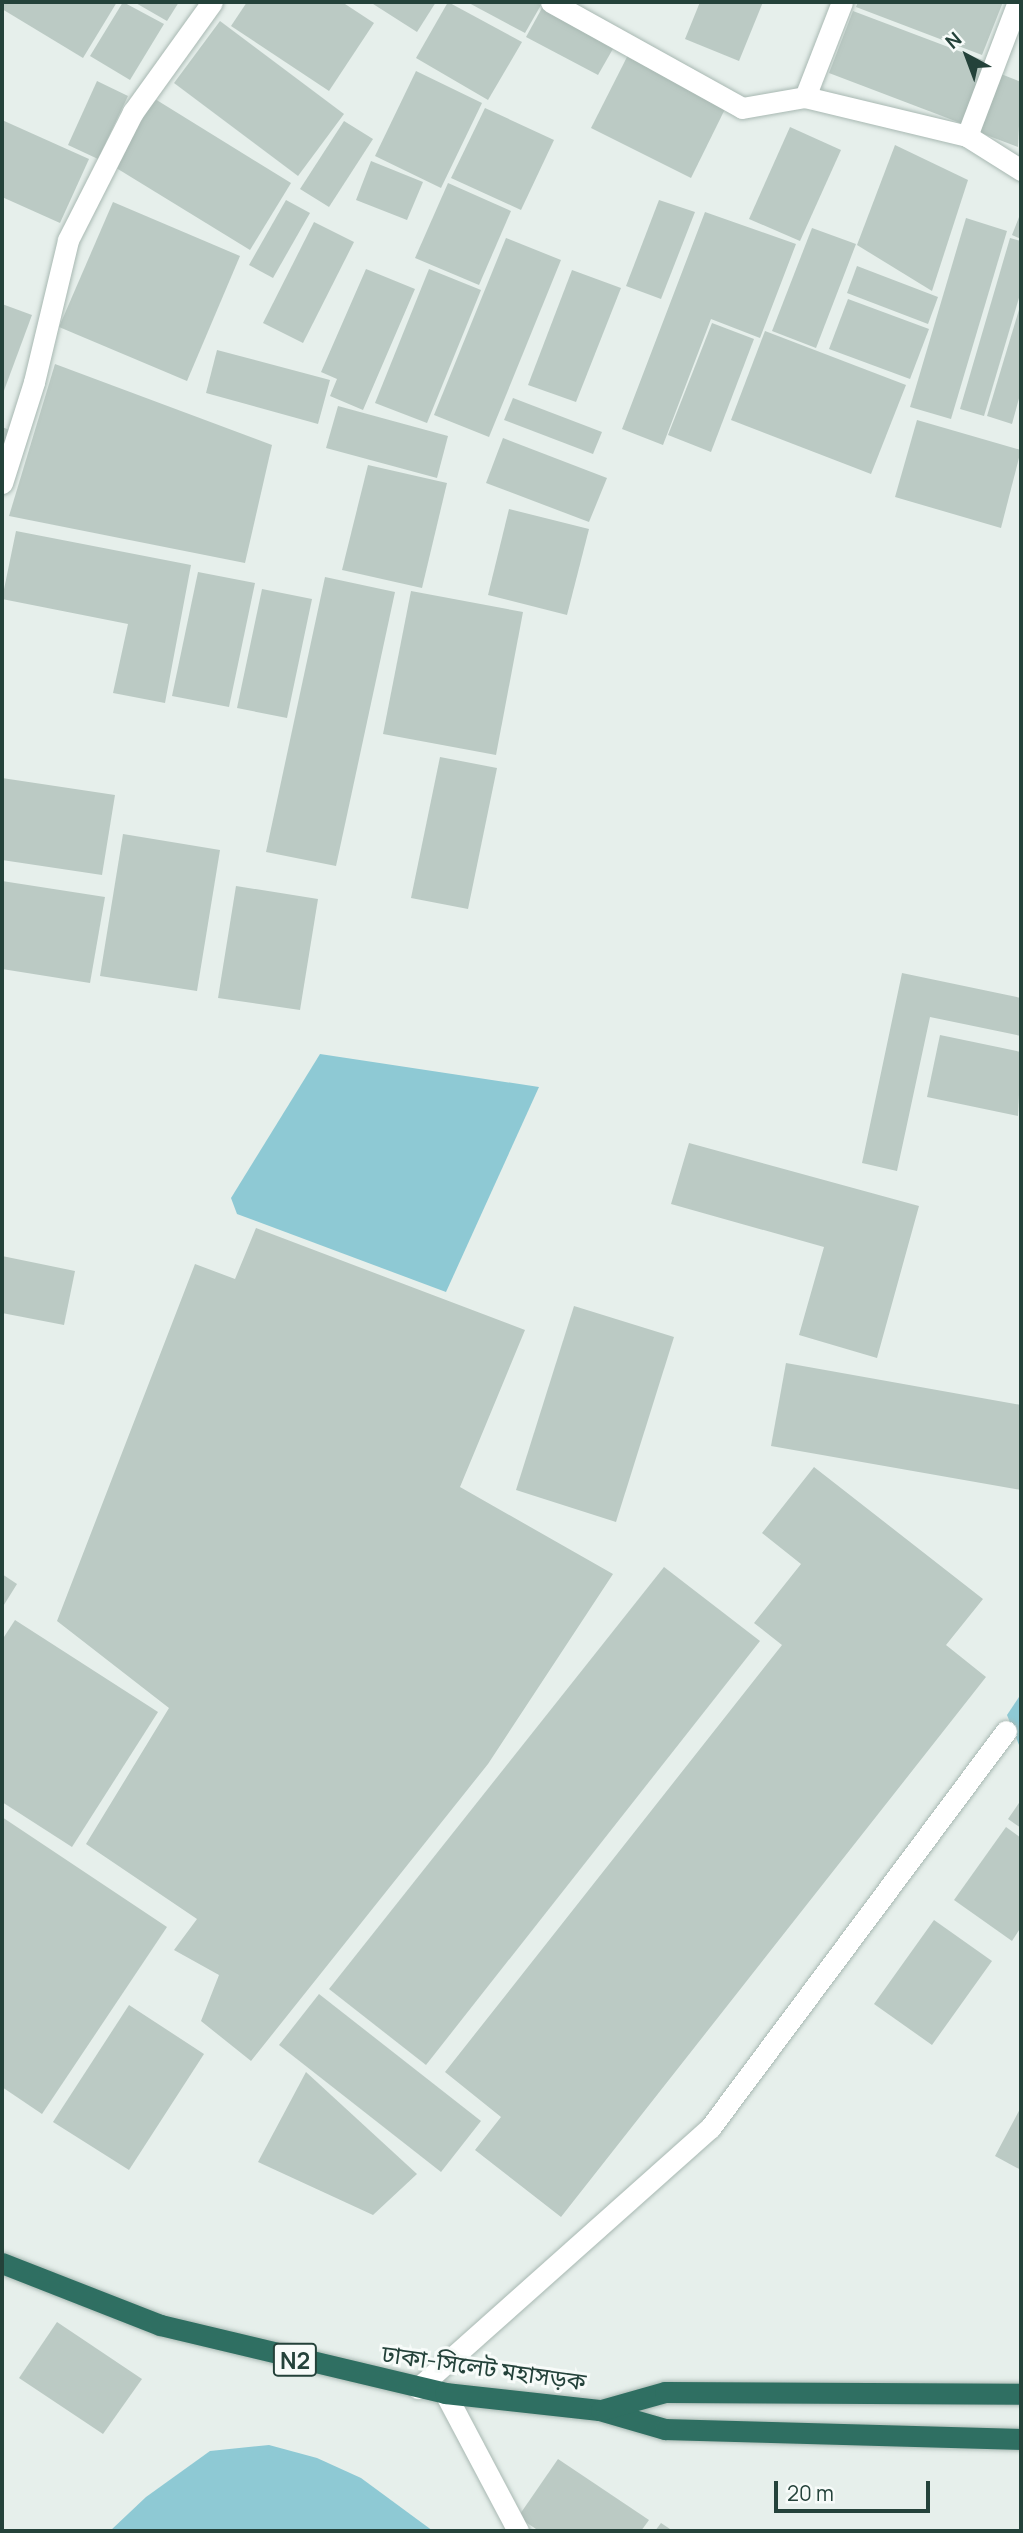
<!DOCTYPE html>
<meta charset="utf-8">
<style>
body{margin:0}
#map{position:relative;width:1023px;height:2533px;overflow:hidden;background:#e6efeb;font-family:Manrope,"Noto Sans Bengali",sans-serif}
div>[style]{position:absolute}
.water>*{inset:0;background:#8ec9d4}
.building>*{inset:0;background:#bbcac4}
.roads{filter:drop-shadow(0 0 2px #a8b8b2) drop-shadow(0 0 2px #a8b8b2)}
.minor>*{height:21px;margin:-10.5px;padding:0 10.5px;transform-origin:10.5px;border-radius:10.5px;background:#fff}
.highway>*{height:21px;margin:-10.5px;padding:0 10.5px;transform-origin:10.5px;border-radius:10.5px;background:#2f6f62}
span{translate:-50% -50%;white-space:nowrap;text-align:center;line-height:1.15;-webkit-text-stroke:6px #f7fbf9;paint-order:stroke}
.shield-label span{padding:2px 5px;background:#f7fbf9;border:2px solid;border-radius:5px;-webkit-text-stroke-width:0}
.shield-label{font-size:23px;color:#24423a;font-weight:700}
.street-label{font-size:24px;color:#24423a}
.frame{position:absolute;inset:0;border:4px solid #24423a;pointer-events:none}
.north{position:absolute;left:932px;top:21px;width:70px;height:70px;-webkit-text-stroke:5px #f7fbf9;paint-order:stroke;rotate:319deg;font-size:19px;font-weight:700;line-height:28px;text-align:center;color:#24423a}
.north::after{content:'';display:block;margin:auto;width:24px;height:32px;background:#24423a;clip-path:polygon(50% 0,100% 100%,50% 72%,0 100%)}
.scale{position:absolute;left:774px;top:2481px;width:156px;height:32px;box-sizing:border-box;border:4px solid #24423a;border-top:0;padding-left:9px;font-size:21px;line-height:24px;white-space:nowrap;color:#24423a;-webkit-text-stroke:5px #f7fbf9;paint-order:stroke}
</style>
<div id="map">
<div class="water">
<i style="clip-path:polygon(320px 1054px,539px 1087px,446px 1292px,237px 1214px,231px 1198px)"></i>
<i style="clip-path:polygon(1021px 1694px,1021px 1750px,1007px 1715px)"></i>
<i style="clip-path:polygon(269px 2445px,317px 2458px,361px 2478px,433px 2531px,110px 2531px,146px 2497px,210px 2451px)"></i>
</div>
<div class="building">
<i style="clip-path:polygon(2px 2px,117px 2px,83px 58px,2px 9px)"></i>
<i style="clip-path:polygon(123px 2px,164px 24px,130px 80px,90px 56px)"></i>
<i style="clip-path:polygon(134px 2px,179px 2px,167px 21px)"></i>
<i style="clip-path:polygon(247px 2px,342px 2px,374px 23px,329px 91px,231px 26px)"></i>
<i style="clip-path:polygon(370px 2px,436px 2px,417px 32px)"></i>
<i style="clip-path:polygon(448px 2px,522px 42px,488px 100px,416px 58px)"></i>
<i style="clip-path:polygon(467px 2px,535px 2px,541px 5px,525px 33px)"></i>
<i style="clip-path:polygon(700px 2px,763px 2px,739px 61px,685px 39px)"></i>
<i style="clip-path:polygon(858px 2px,1003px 2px,982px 55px,856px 7px)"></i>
<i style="clip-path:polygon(542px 8px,614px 47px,598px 75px,526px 37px)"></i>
<i style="clip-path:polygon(853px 11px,988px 62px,963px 124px,829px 73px)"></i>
<i style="clip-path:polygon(220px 21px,344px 114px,298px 176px,174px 83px)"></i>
<i style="clip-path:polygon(629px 53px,728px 103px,691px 178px,591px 128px)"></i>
<i style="clip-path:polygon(416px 71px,482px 103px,441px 188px,375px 156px)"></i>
<i style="clip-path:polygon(996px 72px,1021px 82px,1018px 147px,973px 130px)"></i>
<i style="clip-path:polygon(97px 81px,128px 96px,98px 159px,68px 145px)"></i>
<i style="clip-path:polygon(155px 99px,291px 183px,250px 250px,113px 166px)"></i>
<i style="clip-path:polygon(485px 108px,554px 140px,521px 210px,451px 178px)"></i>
<i style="clip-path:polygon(2px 120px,89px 159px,60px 223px,2px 197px)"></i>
<i style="clip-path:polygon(344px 121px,373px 139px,329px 207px,300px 189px)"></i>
<i style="clip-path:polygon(790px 127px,841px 150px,800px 241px,749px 219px)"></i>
<i style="clip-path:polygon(895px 145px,968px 180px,932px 291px,857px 245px)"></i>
<i style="clip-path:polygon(371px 161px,423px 182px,407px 220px,356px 200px)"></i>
<i style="clip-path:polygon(448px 183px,511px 211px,479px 285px,415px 258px)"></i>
<i style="clip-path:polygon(286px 200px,310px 213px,273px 278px,249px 265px)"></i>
<i style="clip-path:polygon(659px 200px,695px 212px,661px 299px,626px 286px)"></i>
<i style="clip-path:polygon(113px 202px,240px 256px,187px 381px,59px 327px)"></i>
<i style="clip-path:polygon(705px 212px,796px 244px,760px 338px,711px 319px,663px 445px,622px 429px)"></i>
<i style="clip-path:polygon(1021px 212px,1021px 239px,1012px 235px)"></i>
<i style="clip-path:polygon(966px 218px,1007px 231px,951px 419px,910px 407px)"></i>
<i style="clip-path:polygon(314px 222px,354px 242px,303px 343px,263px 323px)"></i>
<i style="clip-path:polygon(812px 228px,856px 244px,816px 348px,772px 331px)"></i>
<i style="clip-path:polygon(506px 238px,561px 260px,489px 437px,434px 415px)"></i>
<i style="clip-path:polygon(1010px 238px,1021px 241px,1021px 291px,984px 416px,960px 409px)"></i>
<i style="clip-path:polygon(857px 266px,938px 297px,928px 324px,847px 293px)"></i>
<i style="clip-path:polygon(366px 269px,415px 289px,363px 410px,330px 396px,337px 379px,321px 372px)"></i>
<i style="clip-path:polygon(429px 269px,481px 290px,427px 423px,375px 403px)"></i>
<i style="clip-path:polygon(572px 270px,621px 288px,576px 402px,528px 385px)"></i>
<i style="clip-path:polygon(848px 299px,929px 329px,910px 379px,829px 349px)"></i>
<i style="clip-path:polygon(1021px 303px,1021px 391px,1012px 424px,987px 416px)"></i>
<i style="clip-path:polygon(2px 304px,32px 315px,2px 396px)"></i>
<i style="clip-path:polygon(712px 323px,754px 339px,711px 452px,668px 435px)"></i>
<i style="clip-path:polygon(765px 331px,906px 385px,871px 474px,731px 420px)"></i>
<i style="clip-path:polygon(217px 350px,330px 380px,318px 424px,206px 393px)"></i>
<i style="clip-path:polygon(55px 364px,272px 445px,245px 563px,9px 516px)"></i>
<i style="clip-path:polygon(513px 398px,602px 432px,593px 454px,504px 420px)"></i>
<i style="clip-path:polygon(338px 406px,448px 436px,437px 478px,326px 448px)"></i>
<i style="clip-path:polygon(917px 420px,1021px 450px,1001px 528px,895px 497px)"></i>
<i style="clip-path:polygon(2px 427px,12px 431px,2px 457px)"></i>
<i style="clip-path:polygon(503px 438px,607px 478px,589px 522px,486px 483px)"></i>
<i style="clip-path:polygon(368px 465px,447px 483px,422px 588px,342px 570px)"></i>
<i style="clip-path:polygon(509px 509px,589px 529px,567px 615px,488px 595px)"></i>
<i style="clip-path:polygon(16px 531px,191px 565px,165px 703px,113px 693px,128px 624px,2px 599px)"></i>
<i style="clip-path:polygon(198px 572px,255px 583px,229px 707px,172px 696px)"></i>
<i style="clip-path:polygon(325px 577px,395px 592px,336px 866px,266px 852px)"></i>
<i style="clip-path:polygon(262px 589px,312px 599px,287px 718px,237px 708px)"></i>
<i style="clip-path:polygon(411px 591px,523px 612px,496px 755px,383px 734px)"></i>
<i style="clip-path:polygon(440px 757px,497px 768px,468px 909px,411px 898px)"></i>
<i style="clip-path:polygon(2px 778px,115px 795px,102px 875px,2px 860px)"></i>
<i style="clip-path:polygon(123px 834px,220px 850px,197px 991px,100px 976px)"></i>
<i style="clip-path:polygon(2px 881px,105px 897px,90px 983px,2px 969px)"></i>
<i style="clip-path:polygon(236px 886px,318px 899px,300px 1010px,218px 998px)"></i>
<i style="clip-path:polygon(902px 973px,1021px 998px,1021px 1036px,930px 1017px,897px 1171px,862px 1163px)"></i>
<i style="clip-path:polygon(940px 1035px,1021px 1052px,1018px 1116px,927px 1097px)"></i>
<i style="clip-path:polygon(689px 1143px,919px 1206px,877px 1358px,799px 1335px,824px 1247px,671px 1204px)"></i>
<i style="clip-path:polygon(256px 1228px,525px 1330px,460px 1487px,613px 1574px,488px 1764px,251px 2061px,201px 2021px,219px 1975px,174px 1950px,197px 1919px,86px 1844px,169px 1708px,57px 1621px,195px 1264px,235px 1279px)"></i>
<i style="clip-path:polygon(2px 1256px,75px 1271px,64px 1325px,2px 1313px)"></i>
<i style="clip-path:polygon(574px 1306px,674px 1337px,616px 1522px,516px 1490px)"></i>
<i style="clip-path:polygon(786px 1363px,1021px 1405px,1021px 1490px,771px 1446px)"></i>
<i style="clip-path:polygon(814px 1467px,983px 1599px,946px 1645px,986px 1677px,561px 2217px,475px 2150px,501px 2117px,445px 2072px,782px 1645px,754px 1623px,801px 1564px,762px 1533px)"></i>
<i style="clip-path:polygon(664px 1567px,760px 1641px,426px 2065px,329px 1989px)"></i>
<i style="clip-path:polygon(2px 1574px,17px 1584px,2px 1608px)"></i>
<i style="clip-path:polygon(15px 1620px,158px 1712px,72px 1847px,2px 1802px,2px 1640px)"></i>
<i style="clip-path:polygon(1021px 1800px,1021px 1828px,1008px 1819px)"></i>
<i style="clip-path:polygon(2px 1817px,167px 1927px,42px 2114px,2px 2087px)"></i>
<i style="clip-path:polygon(1006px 1827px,1021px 1838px,1021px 1927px,1012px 1941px,954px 1900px)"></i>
<i style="clip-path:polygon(934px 1920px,992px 1961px,932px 2045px,874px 2004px)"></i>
<i style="clip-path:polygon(319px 1994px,481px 2121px,441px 2172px,279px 2045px)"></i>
<i style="clip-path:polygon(129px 2005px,204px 2054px,129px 2170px,53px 2122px)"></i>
<i style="clip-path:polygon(306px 2072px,417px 2174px,373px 2215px,258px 2162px)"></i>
<i style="clip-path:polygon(1021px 2107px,1021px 2170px,995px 2156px)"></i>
<i style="clip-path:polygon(57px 2322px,142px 2379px,103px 2434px,19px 2378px)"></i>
<i style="clip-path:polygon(558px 2459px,649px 2520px,641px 2531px,539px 2531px,518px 2517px)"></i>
<i style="clip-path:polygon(661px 2523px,673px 2531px,655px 2531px)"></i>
</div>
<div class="roads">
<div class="minor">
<i style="left:551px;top:2px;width:218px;rotate:29deg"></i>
<i style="left:742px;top:108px;width:64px;rotate:-9.9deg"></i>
<i style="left:805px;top:97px;width:167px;rotate:13.5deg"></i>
<i style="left:967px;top:136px;width:64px;rotate:32.2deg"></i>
<i style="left:805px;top:97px;width:102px;rotate:-68.7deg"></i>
<i style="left:967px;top:136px;width:143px;rotate:-69.2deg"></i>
<i style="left:2px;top:483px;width:106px;rotate:-72.4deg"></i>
<i style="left:34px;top:382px;width:146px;rotate:-76.5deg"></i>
<i style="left:68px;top:240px;width:144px;rotate:-63.1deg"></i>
<i style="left:133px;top:112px;width:135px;rotate:-54.3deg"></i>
<i style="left:418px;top:2388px;width:391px;rotate:-41.7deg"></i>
<i style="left:710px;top:2128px;width:495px;rotate:-53.3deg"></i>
<i style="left:445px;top:2393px;width:156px;rotate:62.1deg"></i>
</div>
<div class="highway">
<i style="left:2px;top:2263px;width:170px;rotate:21.4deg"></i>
<i style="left:160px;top:2325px;width:293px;rotate:13.4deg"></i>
<i style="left:445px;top:2393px;width:155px;rotate:6.3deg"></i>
<i style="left:599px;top:2410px;width:69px;rotate:16.1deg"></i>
<i style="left:665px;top:2429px;width:356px;rotate:1.6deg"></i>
<i style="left:601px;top:2410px;width:66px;rotate:-15.7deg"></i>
<i style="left:665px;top:2392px;width:356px;rotate:0.3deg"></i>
</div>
</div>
<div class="shield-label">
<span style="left:295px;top:2360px">N2</span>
</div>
<div class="street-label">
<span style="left:484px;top:2367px;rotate:8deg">ঢাকা-সিলেট মহাসড়ক</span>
</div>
<div class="frame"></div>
<div class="north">N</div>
<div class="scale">20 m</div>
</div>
